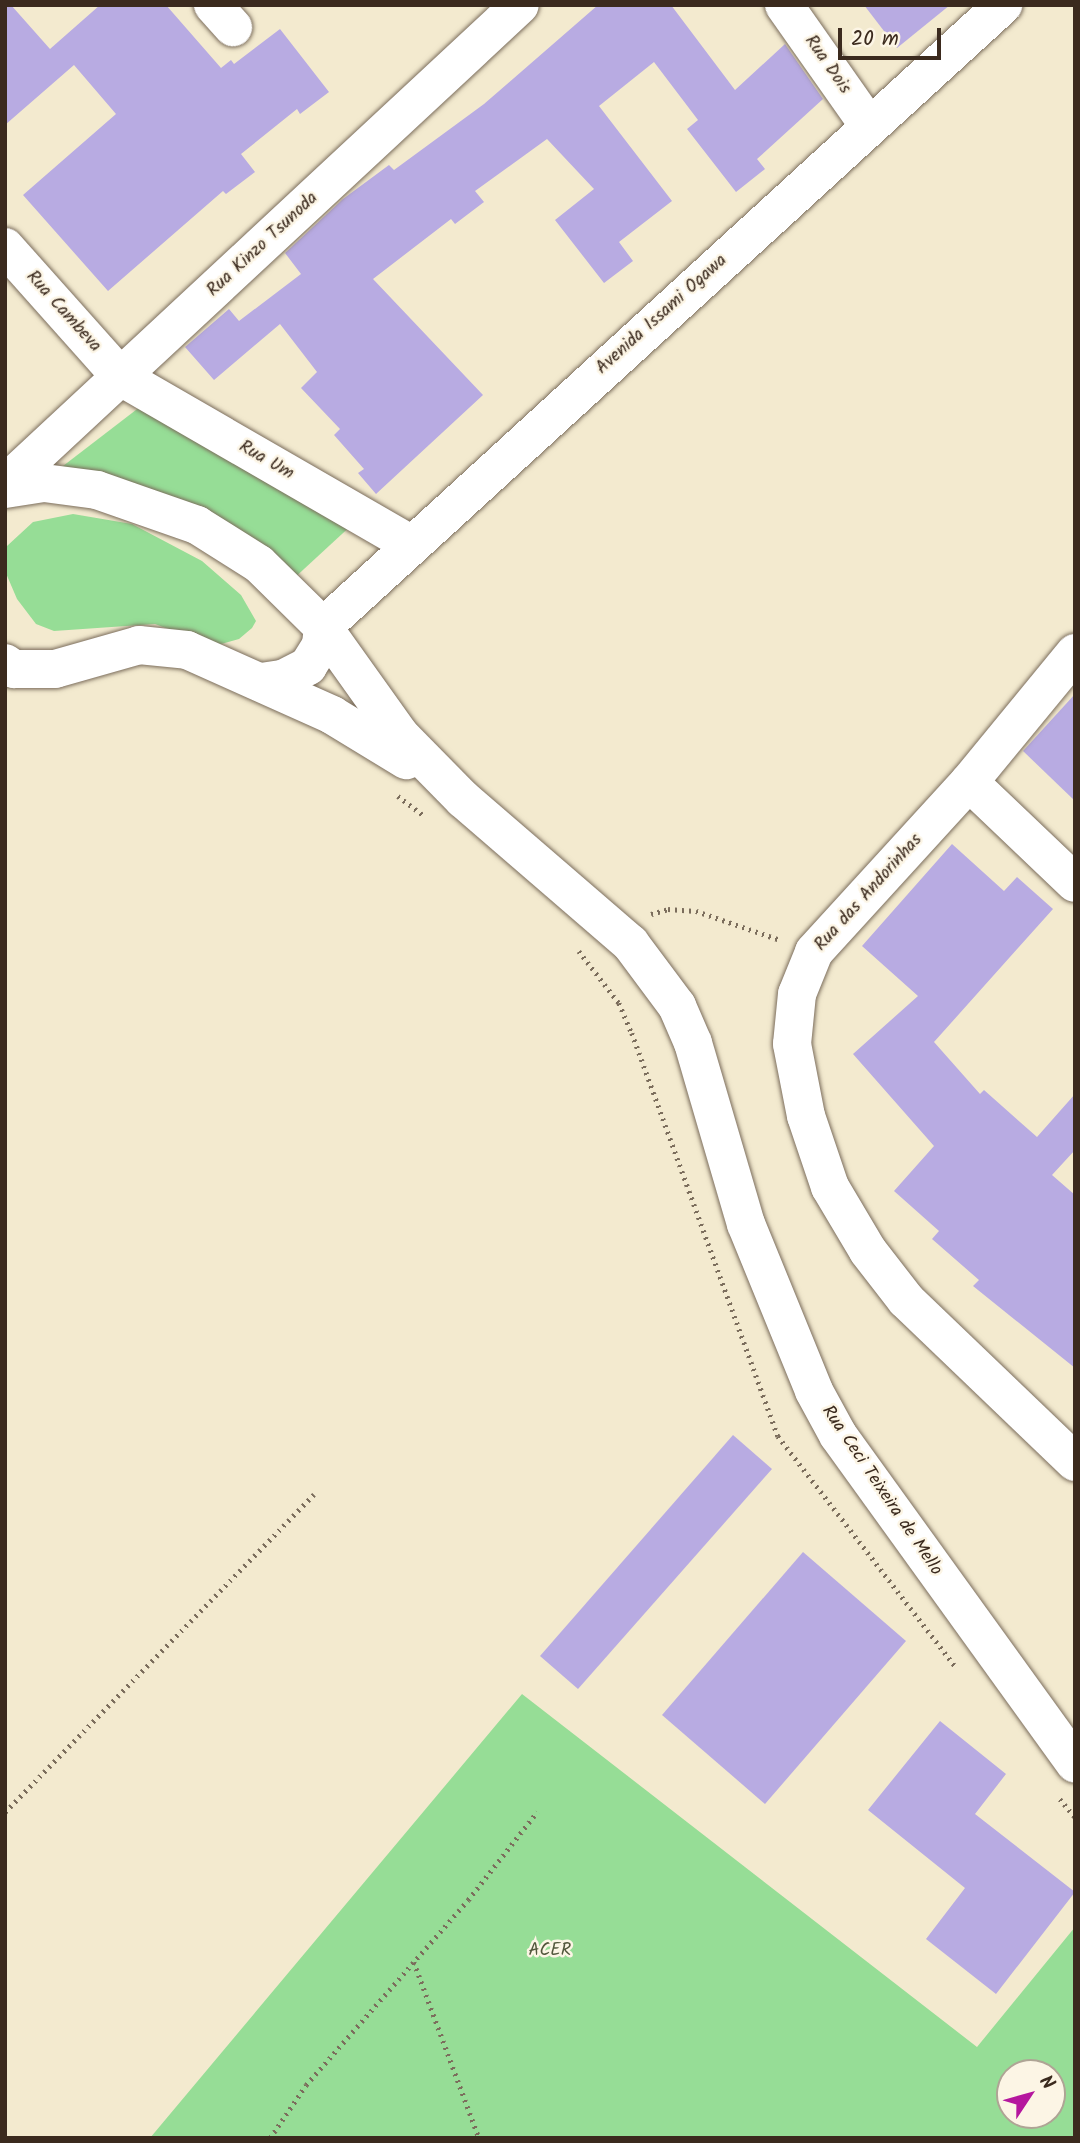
<!DOCTYPE html>
<style>
body{margin:0}
#map{position:relative;width:1080px;height:2143px;overflow:hidden;background:#f3eacf;font-family:Kalam,sans-serif}
div>[style]{position:absolute}
.green>*{inset:0;background:#96dd96}
.building>*{inset:0;background:#b8abe2}
.path>*{height:4.5px;margin-top:-2.25px;transform-origin:0;background:repeating-linear-gradient(90deg,#7b6d5c 0 2px,transparent 0 7px)}
.roads{filter:drop-shadow(0 0 2px #7b6d5c) drop-shadow(0 0 2px #7b6d5c)}
.minor>*{height:38px;margin:-19px;padding:0 19px;transform-origin:19px;border-radius:19px;background:#fff}
span{translate:-50% -50%;white-space:nowrap;text-align:center;line-height:1.15;-webkit-text-stroke:5px #fcf5e5;paint-order:stroke}
.street-label{font-size:18px;color:#3b2a1e}
.park-label{font-size:18px;color:#52573c}
.frame{position:absolute;inset:0;border:7px solid #3b2a1e;pointer-events:none}
.north{position:absolute;left:996px;top:2059px;width:70px;height:70px;box-sizing:border-box;background:#fcf5e5;border:2px solid #afa495;border-radius:50%;rotate:54deg;font-size:19px;font-weight:700;line-height:28px;text-align:center;color:#3b2a1e}
.north::after{content:'';display:block;margin:auto;width:24px;height:32px;background:#b5179e;clip-path:polygon(50% 0,100% 100%,50% 72%,0 100%)}
.scale{position:absolute;left:838px;top:28px;width:103px;height:32px;box-sizing:border-box;border:4px solid #3b2a1e;border-top:0;padding-left:9px;font-size:21px;line-height:24px;white-space:nowrap;color:#3b2a1e;-webkit-text-stroke:5px #fcf5e5;paint-order:stroke}
</style>
<div id="map">
<div class="green">
<i style="clip-path:polygon(145px 403px,355px 522px,291px 581px,50px 476px)"></i>
<i style="clip-path:polygon(73px 514px,132px 524px,202px 561px,241px 595px,256px 621px,252px 628px,239px 639px,214px 646px,155px 624px,54px 631px,36px 624px,17px 599px,5px 571px,7px 546px,33px 522px)"></i>
<i style="clip-path:polygon(evenodd,522px 1694px,977px 2047px,1075px 1927px,1075px 2138px,150px 2138px,522px 1694px,1010px 2073px,1052px 2073px,1052px 2115px,1010px 2115px,1010px 2073px)"></i>
</div>
<div class="building">
<i style="clip-path:polygon(5px 5px,11px 5px,50px 49px,100px 5px,166px 5px,221px 68px,231px 60px,234px 64px,280px 29px,329px 92px,300px 114px,297px 109px,241px 154px,255px 172px,226px 194px,223px 191px,108px 291px,23px 195px,116px 114px,74px 65px,5px 125px)"></i>
<i style="clip-path:polygon(598px 5px,671px 5px,735px 90px,785px 44px,823px 99px,757px 159px,765px 169px,736px 192px,687px 129px,698px 120px,654px 62px,599px 106px,672px 201px,619px 242px,633px 261px,604px 283px,555px 220px,594px 189px,547px 139px,475px 191px,484px 202px,455px 224px,451px 219px,373px 279px,483px 395px,376px 494px,358px 473px,364px 469px,334px 435px,340px 429px,301px 388px,317px 372px,280px 324px,214px 380px,185px 347px,229px 309px,239px 321px,301px 274px,285px 253px,343px 199px,389px 165px,394px 170px,484px 104px)"></i>
<i style="clip-path:polygon(864px 5px,950px 5px,897px 48px)"></i>
<i style="clip-path:polygon(1075px 694px,1075px 801px,1023px 751px)"></i>
<i style="clip-path:polygon(952px 844px,1004px 891px,1017px 877px,1053px 909px,934px 1042px,980px 1094px,984px 1090px,1037px 1137px,1075px 1094px,1075px 1150px,1052px 1175px,1075px 1195px,1075px 1368px,973px 1286px,979px 1280px,932px 1239px,939px 1231px,894px 1191px,934px 1146px,853px 1054px,918px 996px,862px 946px)"></i>
<i style="clip-path:polygon(733px 1435px,772px 1469px,578px 1689px,540px 1656px)"></i>
<i style="clip-path:polygon(803px 1552px,906px 1641px,765px 1804px,662px 1715px)"></i>
<i style="clip-path:polygon(940px 1721px,1006px 1774px,975px 1814px,1075px 1892px,996px 1994px,926px 1939px,965px 1888px,868px 1810px)"></i>
</div>
<div class="path">
<i style="left:398px;top:796px;width:34px;rotate:37deg"></i>
<i style="left:651px;top:914px;width:18px;rotate:-16deg"></i>
<i style="left:668px;top:909px;width:28px;rotate:4deg"></i>
<i style="left:696px;top:911px;width:89px;rotate:19deg"></i>
<i style="left:579px;top:951px;width:66px;rotate:52.4deg"></i>
<i style="left:619px;top:1003px;width:33px;rotate:67deg"></i>
<i style="left:632px;top:1033px;width:429px;rotate:70.1deg"></i>
<i style="left:778px;top:1436px;width:290px;rotate:52.4deg"></i>
<i style="left:1060px;top:1799px;width:23px;rotate:50deg"></i>
<i style="left:5px;top:1812px;width:443px;rotate:-45.8deg"></i>
<i style="left:414px;top:1962px;width:188px;rotate:69.7deg"></i>
<i style="left:270px;top:2138px;width:64px;rotate:-55.8deg"></i>
<i style="left:306px;top:2085px;width:246px;rotate:-48.8deg"></i>
<i style="left:468px;top:1900px;width:112px;rotate:-51.9deg"></i>
</div>
<div class="roads">
<div class="minor">
<i style="left:213px;top:5px;width:30px;rotate:48deg"></i>
<i style="left:784px;top:5px;width:148px;rotate:54.9deg"></i>
<i style="left:5px;top:247px;width:174px;rotate:48.3deg"></i>
<i style="left:121px;top:377px;width:336px;rotate:30deg"></i>
<i style="left:5px;top:484px;width:703px;rotate:-42.93deg"></i>
<i style="left:5px;top:489px;width:39px;rotate:-9deg"></i>
<i style="left:44px;top:483px;width:53px;rotate:7.5deg"></i>
<i style="left:97px;top:490px;width:106px;rotate:19.3deg"></i>
<i style="left:197px;top:525px;width:73px;rotate:32.2deg"></i>
<i style="left:259px;top:564px;width:90px;rotate:44.5deg"></i>
<i style="left:323px;top:627px;width:133px;rotate:54.5deg"></i>
<i style="left:400px;top:735px;width:90px;rotate:45.5deg"></i>
<i style="left:463px;top:799px;width:221px;rotate:40.8deg"></i>
<i style="left:630px;top:943px;width:79px;rotate:53.3deg"></i>
<i style="left:677px;top:1006px;width:40px;rotate:66.6deg"></i>
<i style="left:693px;top:1043px;width:189px;rotate:73.7deg"></i>
<i style="left:746px;top:1224px;width:180px;rotate:67.8deg"></i>
<i style="left:814px;top:1391px;width:50px;rotate:61.4deg"></i>
<i style="left:838px;top:1435px;width:405px;rotate:54.2deg"></i>
<i style="left:323px;top:627px;width:922px;rotate:-42.45deg"></i>
<i style="left:1075px;top:653px;width:167px;rotate:129.4deg"></i>
<i style="left:969px;top:782px;width:230px;rotate:132.4deg"></i>
<i style="left:814px;top:952px;width:45px;rotate:112deg"></i>
<i style="left:797px;top:994px;width:50px;rotate:95.7deg"></i>
<i style="left:792px;top:1044px;width:73px;rotate:79deg"></i>
<i style="left:806px;top:1116px;width:75px;rotate:71.3deg"></i>
<i style="left:830px;top:1187px;width:74px;rotate:59.3deg"></i>
<i style="left:868px;top:1251px;width:62px;rotate:52.2deg"></i>
<i style="left:906px;top:1300px;width:234px;rotate:43.8deg"></i>
<i style="left:5px;top:663px;width:11px;rotate:34deg"></i>
<i style="left:14px;top:669px;width:41px"></i>
<i style="left:55px;top:669px;width:87px;rotate:-15.9deg"></i>
<i style="left:139px;top:645px;width:48px;rotate:5.9deg"></i>
<i style="left:187px;top:650px;width:159px;rotate:24.1deg"></i>
<i style="left:332px;top:715px;width:87px;rotate:31.3deg"></i>
<i style="left:261px;top:682px;width:22px;rotate:-8deg"></i>
<i style="left:283px;top:679px;width:28px;rotate:-27deg"></i>
<i style="left:308px;top:666px;width:25px;rotate:-58deg"></i>
<i style="left:321px;top:645px;width:18px;rotate:-84deg"></i>
<i style="left:969px;top:782px;width:146px;rotate:43.6deg"></i>
</div>
</div>
<div class="street-label">
<span style="left:827px;top:65px;rotate:55deg">Rua Dois</span>
<span style="left:263px;top:245px;rotate:-43deg">Rua Kinzo Tsunoda</span>
<span style="left:63px;top:312px;rotate:48deg">Rua Cambeva</span>
<span style="left:662px;top:315px;rotate:-42deg">Avenida Issami Ogawa</span>
<span style="left:266px;top:461px;rotate:30deg">Rua Um</span>
<span style="left:869px;top:893px;rotate:-48deg">Rua das Andorinhas</span>
<span style="left:881px;top:1491px;rotate:56deg">Rua Ceci Teixeira de Mello</span>
</div>
<div class="park-label">
<span style="left:550px;top:1951px">ACER</span>
</div>
<div class="frame"></div>
<div class="north">N</div>
<div class="scale">20 m</div>
</div>
